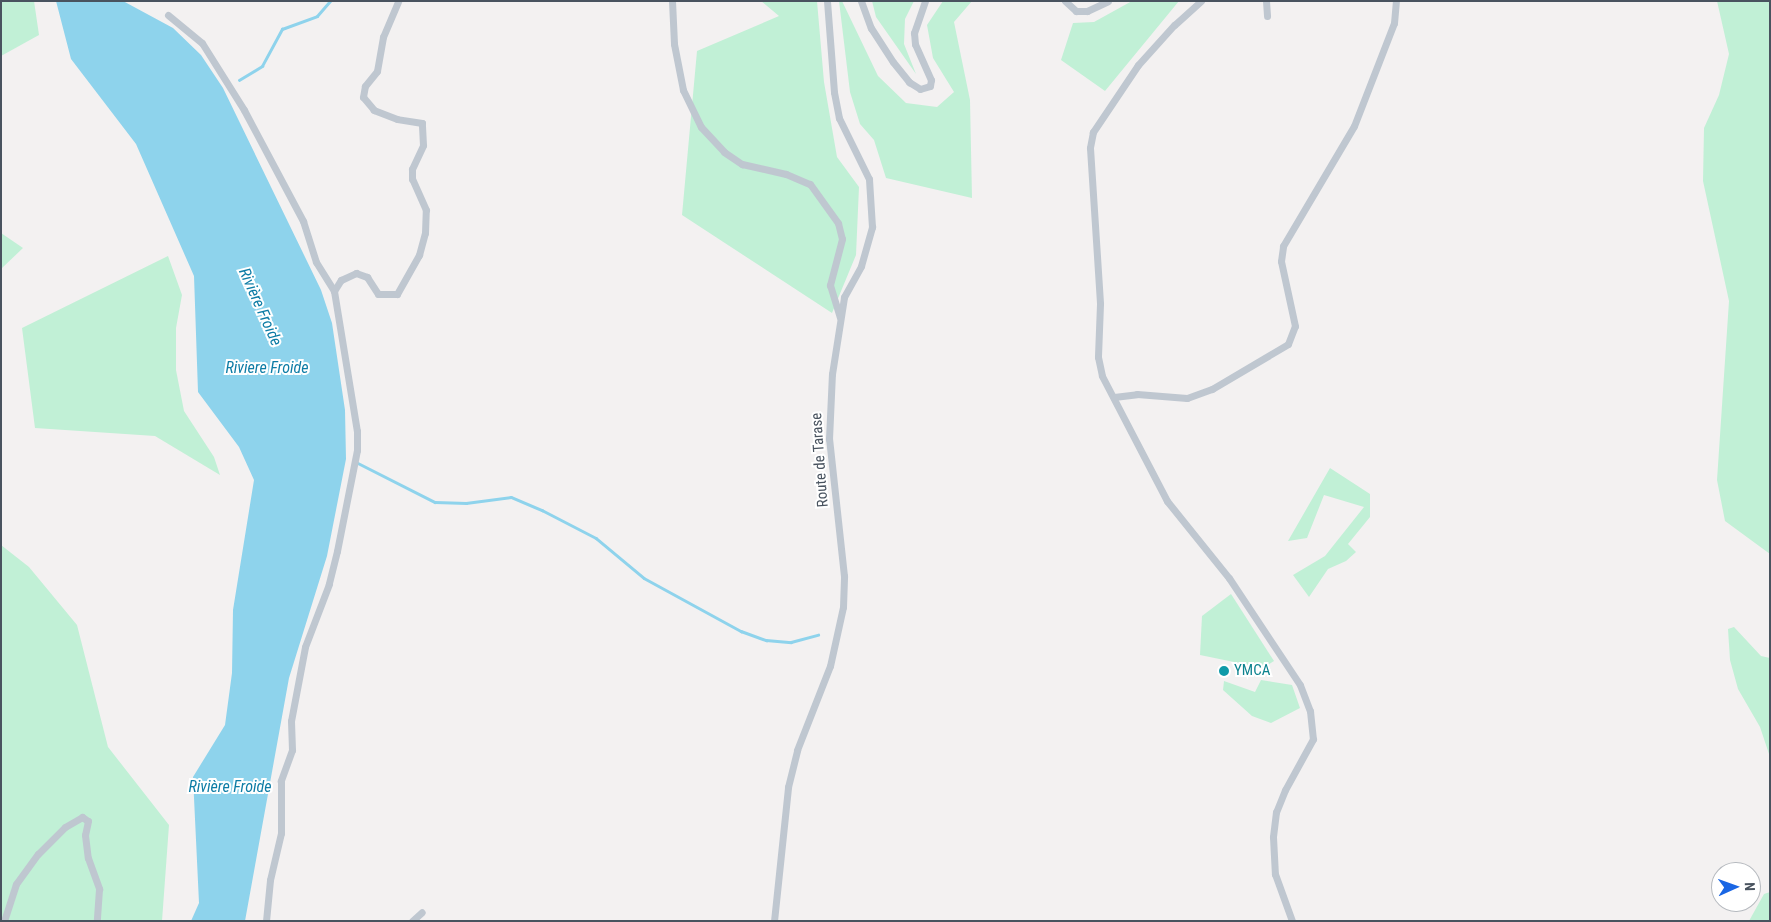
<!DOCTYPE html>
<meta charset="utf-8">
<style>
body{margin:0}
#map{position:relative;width:1771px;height:922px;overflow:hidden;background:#f3f1f1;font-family:"Roboto Condensed",sans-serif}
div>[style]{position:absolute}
.green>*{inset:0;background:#c1f0d6}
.water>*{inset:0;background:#8ed3ec}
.stream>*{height:2.5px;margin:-1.25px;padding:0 1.25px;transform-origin:1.25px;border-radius:1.25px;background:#8ed3ec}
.street>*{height:7px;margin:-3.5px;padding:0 3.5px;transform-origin:3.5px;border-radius:3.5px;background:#bfc7d0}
.dots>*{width:14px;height:14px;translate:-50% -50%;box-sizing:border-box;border:2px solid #fff;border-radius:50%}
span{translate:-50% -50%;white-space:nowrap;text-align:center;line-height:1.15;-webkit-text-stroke:4px #fff;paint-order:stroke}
.street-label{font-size:15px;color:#49535f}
.culture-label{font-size:15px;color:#0d838f}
.left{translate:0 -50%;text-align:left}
.water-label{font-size:16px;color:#0d7ca5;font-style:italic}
.frame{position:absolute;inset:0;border:2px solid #49535f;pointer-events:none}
.north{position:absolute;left:1711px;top:862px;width:50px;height:50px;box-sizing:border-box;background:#fff;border:1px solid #b6babf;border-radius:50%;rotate:88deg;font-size:14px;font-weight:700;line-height:20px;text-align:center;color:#49535f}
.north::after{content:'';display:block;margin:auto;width:18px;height:22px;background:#1a66e4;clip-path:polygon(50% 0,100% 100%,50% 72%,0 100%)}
</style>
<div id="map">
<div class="green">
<i style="clip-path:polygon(1px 1px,34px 1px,39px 35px,1px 56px)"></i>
<i style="clip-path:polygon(761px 1px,817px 1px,824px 82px,837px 157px,859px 187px,856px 255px,832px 313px,682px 215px,697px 51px,779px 16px)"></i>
<i style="clip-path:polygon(839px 1px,842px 1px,878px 76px,906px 103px,937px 107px,954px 92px,933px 58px,927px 25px,943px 1px,972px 1px,954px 22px,970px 100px,972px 198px,886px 178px,874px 140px,860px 124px,850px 92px)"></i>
<i style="clip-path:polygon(872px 1px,914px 1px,905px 19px,904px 44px,916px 74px,876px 17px)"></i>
<i style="clip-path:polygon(1132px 1px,1179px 1px,1105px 91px,1061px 60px,1073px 23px,1094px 22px)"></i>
<i style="clip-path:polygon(1717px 1px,1770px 1px,1770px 554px,1725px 521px,1717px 480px,1729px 301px,1703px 181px,1704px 128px,1719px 95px,1729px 54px)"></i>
<i style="clip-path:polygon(1px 233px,23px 248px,1px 269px)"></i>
<i style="clip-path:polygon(168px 256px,182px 295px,176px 328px,176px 370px,184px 411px,214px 457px,220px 475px,155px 436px,35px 428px,22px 328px)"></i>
<i style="clip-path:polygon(1330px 468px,1370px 494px,1370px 517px,1348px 544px,1356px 552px,1346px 561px,1328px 569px,1309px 597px,1293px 575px,1325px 556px,1364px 507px,1324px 495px,1307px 538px,1288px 541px)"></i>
<i style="clip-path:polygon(1px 545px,29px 567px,77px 625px,108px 747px,169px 825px,162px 921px,1px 921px)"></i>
<i style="clip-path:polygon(1231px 594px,1274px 661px,1263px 668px,1200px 655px,1202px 616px)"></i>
<i style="clip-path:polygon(1734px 627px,1761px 656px,1770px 658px,1770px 757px,1760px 727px,1738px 689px,1730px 660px,1728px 629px)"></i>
<i style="clip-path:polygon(1261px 680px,1292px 685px,1300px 708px,1271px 723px,1252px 716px,1223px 690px,1224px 681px,1255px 692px)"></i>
<i style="clip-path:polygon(1770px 892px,1770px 921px,1749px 921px,1764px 894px)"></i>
</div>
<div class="water">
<i style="clip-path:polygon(56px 1px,123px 1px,173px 28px,201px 55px,223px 88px,321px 290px,332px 323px,345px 410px,346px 459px,327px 556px,289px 678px,245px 921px,191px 921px,199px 903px,193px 777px,225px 725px,232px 673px,233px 610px,254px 480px,239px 447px,198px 392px,194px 276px,136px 144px,71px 59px)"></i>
</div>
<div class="stream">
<i style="left:239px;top:80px;width:27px;rotate:-31deg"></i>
<i style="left:262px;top:66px;width:42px;rotate:-61.6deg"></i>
<i style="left:282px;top:29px;width:37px;rotate:-20deg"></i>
<i style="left:317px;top:16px;width:20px;rotate:-49deg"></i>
<i style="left:358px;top:463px;width:86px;rotate:26.9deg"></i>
<i style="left:435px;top:502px;width:31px;rotate:2deg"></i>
<i style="left:466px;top:503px;width:45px;rotate:-7.6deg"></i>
<i style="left:511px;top:497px;width:34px;rotate:23deg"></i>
<i style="left:542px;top:510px;width:61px;rotate:27.4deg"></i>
<i style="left:596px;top:538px;width:62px;rotate:39.8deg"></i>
<i style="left:644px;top:578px;width:111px;rotate:28.7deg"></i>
<i style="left:741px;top:631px;width:27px;rotate:20deg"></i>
<i style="left:766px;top:640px;width:25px;rotate:5deg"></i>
<i style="left:791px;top:642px;width:28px;rotate:-15deg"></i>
</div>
<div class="street">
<i style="left:672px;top:1px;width:43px;rotate:87.3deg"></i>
<i style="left:674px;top:44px;width:47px;rotate:78.9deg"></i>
<i style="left:683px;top:90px;width:41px;rotate:64.1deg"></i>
<i style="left:701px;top:127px;width:34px;rotate:47deg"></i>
<i style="left:724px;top:152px;width:22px;rotate:34deg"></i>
<i style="left:742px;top:164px;width:45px;rotate:12.8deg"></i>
<i style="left:786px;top:174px;width:26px;rotate:23deg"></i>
<i style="left:810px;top:184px;width:48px;rotate:54.3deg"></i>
<i style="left:838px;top:223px;width:16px;rotate:76deg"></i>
<i style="left:842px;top:239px;width:48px;rotate:104.6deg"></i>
<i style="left:830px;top:285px;width:34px;rotate:73deg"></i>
<i style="left:861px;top:1px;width:29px;rotate:70deg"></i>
<i style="left:871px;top:28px;width:40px;rotate:57.1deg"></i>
<i style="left:893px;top:62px;width:26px;rotate:51deg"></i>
<i style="left:909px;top:82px;width:13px;rotate:32deg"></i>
<i style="left:920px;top:89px;width:10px;rotate:-17deg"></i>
<i style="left:930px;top:86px;width:6px;rotate:-81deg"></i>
<i style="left:931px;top:80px;width:39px;rotate:-114deg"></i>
<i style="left:915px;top:44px;width:11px;rotate:-95deg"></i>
<i style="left:914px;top:33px;width:34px;rotate:-71deg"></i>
<i style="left:1065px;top:1px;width:15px;rotate:42deg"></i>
<i style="left:1076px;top:11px;width:11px"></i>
<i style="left:1087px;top:11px;width:23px;rotate:-25deg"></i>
<i style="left:1201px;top:1px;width:36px;rotate:138deg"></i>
<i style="left:1174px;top:25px;width:54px;rotate:132deg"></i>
<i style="left:1138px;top:65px;width:81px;rotate:123.9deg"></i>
<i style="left:1093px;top:132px;width:16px;rotate:101deg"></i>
<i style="left:1090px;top:148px;width:156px;rotate:86.3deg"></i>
<i style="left:1100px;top:304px;width:53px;rotate:92.2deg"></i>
<i style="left:1098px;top:357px;width:19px;rotate:78deg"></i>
<i style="left:1102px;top:376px;width:141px;rotate:62.5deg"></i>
<i style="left:1167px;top:501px;width:99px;rotate:51.2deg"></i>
<i style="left:1229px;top:578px;width:128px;rotate:56.4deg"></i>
<i style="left:1300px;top:685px;width:28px;rotate:69deg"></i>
<i style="left:1310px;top:711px;width:28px;rotate:84deg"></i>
<i style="left:1313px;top:739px;width:58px;rotate:118.8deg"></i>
<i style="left:1285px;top:790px;width:24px;rotate:112deg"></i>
<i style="left:1276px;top:812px;width:25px;rotate:97deg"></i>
<i style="left:1273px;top:837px;width:37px;rotate:87deg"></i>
<i style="left:1275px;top:874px;width:50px;rotate:70.1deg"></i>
<i style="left:1266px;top:1px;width:15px;rotate:86deg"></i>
<i style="left:168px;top:15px;width:44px;rotate:39.5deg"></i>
<i style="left:202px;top:43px;width:79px;rotate:57.9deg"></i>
<i style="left:244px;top:110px;width:126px;rotate:62deg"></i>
<i style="left:303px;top:221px;width:43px;rotate:72.4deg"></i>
<i style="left:316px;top:262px;width:34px;rotate:58deg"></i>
<i style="left:334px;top:291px;width:142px;rotate:80.7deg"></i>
<i style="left:357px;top:431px;width:19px;rotate:90deg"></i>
<i style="left:357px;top:450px;width:103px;rotate:101.2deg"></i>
<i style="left:337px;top:551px;width:34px;rotate:104deg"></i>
<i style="left:329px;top:584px;width:67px;rotate:110.9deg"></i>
<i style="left:305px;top:647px;width:75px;rotate:100.7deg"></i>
<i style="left:291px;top:721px;width:29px;rotate:88deg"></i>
<i style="left:292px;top:750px;width:33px;rotate:110deg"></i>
<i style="left:281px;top:781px;width:52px;rotate:90deg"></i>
<i style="left:281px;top:833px;width:48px;rotate:103.2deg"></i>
<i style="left:270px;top:880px;width:41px;rotate:95.6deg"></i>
<i style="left:334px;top:291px;width:13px;rotate:-58deg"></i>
<i style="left:341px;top:280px;width:17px;rotate:-25deg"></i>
<i style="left:356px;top:273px;width:12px;rotate:20deg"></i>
<i style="left:367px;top:277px;width:20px;rotate:57deg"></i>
<i style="left:378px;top:294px;width:19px"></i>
<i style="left:397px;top:294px;width:45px;rotate:-60.6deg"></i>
<i style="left:419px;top:255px;width:23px;rotate:-75deg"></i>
<i style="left:425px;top:233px;width:23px;rotate:-88deg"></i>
<i style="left:426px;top:210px;width:34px;rotate:-114deg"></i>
<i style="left:412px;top:179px;width:10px;rotate:-90deg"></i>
<i style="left:412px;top:169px;width:26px;rotate:-65deg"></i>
<i style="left:423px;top:145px;width:22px;rotate:-93deg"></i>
<i style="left:422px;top:123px;width:25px;rotate:-171deg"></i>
<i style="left:397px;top:119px;width:25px;rotate:-159deg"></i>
<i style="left:374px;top:110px;width:17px;rotate:-130deg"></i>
<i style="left:363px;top:97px;width:11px;rotate:-80deg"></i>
<i style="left:365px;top:86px;width:19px;rotate:-51deg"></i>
<i style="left:377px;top:71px;width:35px;rotate:-80deg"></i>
<i style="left:383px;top:37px;width:39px;rotate:-67deg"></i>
<i style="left:1114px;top:397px;width:23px;rotate:-7deg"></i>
<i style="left:1137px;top:394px;width:50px;rotate:4.6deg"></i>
<i style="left:1187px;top:398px;width:27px;rotate:-20deg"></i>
<i style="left:1212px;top:389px;width:88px;rotate:-30.6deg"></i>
<i style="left:1288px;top:344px;width:19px;rotate:-69deg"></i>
<i style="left:1295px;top:326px;width:66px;rotate:-102.2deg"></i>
<i style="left:1281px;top:261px;width:15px;rotate:-82deg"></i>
<i style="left:1283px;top:246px;width:139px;rotate:-59.4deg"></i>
<i style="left:1354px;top:126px;width:110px;rotate:-68.8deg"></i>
<i style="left:1394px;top:23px;width:22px;rotate:-85deg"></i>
<i style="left:4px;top:921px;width:39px;rotate:-72deg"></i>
<i style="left:16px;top:884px;width:37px;rotate:-54deg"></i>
<i style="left:38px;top:854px;width:38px;rotate:-45deg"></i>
<i style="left:65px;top:827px;width:20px;rotate:-30deg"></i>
<i style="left:82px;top:817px;width:7px;rotate:34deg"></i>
<i style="left:88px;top:821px;width:14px;rotate:102deg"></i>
<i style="left:85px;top:835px;width:23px;rotate:83deg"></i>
<i style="left:88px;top:858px;width:33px;rotate:70deg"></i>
<i style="left:99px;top:889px;width:32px;rotate:94deg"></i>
<i style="left:412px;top:921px;width:13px;rotate:-42deg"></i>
<i style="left:774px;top:921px;width:135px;rotate:-84deg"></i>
<i style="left:788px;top:787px;width:38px;rotate:-76deg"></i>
<i style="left:797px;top:750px;width:90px;rotate:-68.6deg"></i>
<i style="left:830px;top:666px;width:60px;rotate:-77.6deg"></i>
<i style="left:843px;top:607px;width:31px;rotate:-88deg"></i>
<i style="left:844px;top:576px;width:138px;rotate:-96.2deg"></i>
<i style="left:829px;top:439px;width:65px;rotate:-87.4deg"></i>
<i style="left:832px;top:374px;width:78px;rotate:-81.1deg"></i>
<i style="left:844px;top:297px;width:35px;rotate:-61deg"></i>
<i style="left:861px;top:266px;width:41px;rotate:-74.2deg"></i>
<i style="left:872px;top:227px;width:48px;rotate:-93.6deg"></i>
<i style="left:869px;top:179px;width:68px;rotate:-116.2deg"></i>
<i style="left:839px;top:118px;width:26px;rotate:-101deg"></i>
<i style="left:834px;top:92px;width:91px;rotate:-94.4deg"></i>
</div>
<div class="dots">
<i style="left:1224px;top:671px;background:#0f9aa8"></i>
</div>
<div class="street-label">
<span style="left:820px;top:460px;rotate:-94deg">Route de Tarase</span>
</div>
<div class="culture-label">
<span class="left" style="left:1234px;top:671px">YMCA</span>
</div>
<div class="water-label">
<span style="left:260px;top:307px;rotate:66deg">Rivière Froide</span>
<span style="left:267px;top:368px">Riviere Froide</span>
<span style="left:230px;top:787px">Rivière Froide</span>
</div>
<div class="frame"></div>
<div class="north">N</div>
</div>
